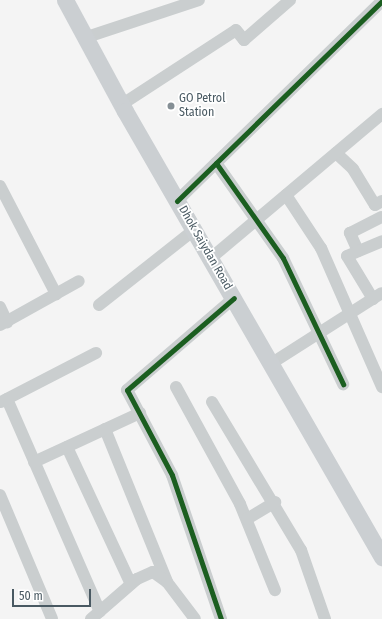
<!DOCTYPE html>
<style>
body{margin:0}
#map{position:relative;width:382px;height:619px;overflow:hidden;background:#f4f4f4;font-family:"Fira Sans Condensed",sans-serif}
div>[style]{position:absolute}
.minor>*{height:12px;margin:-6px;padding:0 6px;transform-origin:6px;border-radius:6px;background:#cacecf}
.secondary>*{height:17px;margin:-8.5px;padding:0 8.5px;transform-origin:8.5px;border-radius:8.5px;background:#cbcfd2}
.cycleway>*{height:5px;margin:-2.5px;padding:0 2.5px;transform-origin:2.5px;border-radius:2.5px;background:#1b5e20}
.dots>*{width:11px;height:11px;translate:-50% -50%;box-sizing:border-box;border:2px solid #fff;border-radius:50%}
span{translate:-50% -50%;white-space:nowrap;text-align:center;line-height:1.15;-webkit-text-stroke:3.5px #fff;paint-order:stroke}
.poi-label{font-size:12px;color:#495962}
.left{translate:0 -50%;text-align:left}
.street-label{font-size:12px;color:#495962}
.scale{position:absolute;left:12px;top:589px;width:79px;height:18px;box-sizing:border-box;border:2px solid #495962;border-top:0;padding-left:5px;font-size:12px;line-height:14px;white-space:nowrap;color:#495962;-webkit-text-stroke:3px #fff;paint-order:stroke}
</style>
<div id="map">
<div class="minor">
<i style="left:84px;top:38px;width:121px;rotate:-18.3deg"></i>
<i style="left:121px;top:105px;width:137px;rotate:-33.1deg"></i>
<i style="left:236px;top:30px;width:13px;rotate:51deg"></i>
<i style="left:244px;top:40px;width:61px;rotate:-41deg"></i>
<i style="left:336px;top:153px;width:23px;rotate:43deg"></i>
<i style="left:353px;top:169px;width:42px;rotate:58.6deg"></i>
<i style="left:375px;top:205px;width:8px;rotate:-30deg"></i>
<i style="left:216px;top:163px;width:116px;rotate:54.8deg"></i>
<i style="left:283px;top:258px;width:140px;rotate:64.5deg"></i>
<i style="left:0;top:186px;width:122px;rotate:62.6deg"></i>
<i style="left:286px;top:195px;width:64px;rotate:56.6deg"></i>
<i style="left:321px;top:248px;width:152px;rotate:66.3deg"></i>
<i style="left:177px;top:201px;width:286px;rotate:-44.3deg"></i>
<i style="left:358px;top:251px;width:20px;rotate:-114deg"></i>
<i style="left:350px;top:233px;width:35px;rotate:-27deg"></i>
<i style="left:211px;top:258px;width:224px;rotate:-40.1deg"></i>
<i style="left:373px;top:299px;width:50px;rotate:-121.2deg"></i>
<i style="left:347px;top:256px;width:38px;rotate:-23deg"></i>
<i style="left:99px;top:305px;width:121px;rotate:-38.3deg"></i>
<i style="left:0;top:307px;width:17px;rotate:65deg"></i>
<i style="left:0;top:325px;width:90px;rotate:-29.1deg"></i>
<i style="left:272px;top:363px;width:130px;rotate:-32.5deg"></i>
<i style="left:176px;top:387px;width:133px;rotate:61.3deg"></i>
<i style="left:240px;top:504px;width:93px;rotate:67.9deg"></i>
<i style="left:7px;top:399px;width:232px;rotate:66.4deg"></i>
<i style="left:1px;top:402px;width:107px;rotate:-27.3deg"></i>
<i style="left:212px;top:402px;width:173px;rotate:59deg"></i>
<i style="left:301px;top:550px;width:73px;rotate:70.8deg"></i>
<i style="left:105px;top:429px;width:165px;rotate:67.9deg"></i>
<i style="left:67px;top:447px;width:151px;rotate:65deg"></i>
<i style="left:34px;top:462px;width:117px;rotate:-24.8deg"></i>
<i style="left:0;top:495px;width:134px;rotate:67.2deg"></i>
<i style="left:247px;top:519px;width:33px;rotate:-31deg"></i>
<i style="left:91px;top:619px;width:61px;rotate:-41deg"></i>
<i style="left:137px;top:579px;width:17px;rotate:-24deg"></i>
<i style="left:153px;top:572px;width:17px;rotate:36deg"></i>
<i style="left:167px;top:582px;width:46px;rotate:52.9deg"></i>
<i style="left:221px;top:619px;width:152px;rotate:-108.8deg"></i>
<i style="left:172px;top:475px;width:96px;rotate:-117.9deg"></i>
<i style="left:127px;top:390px;width:141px;rotate:-40.7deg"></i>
</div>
<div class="secondary">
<i style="left:65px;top:0;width:126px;rotate:61.6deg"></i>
<i style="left:125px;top:111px;width:515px;rotate:60.05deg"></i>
</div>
<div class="cycleway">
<i style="left:216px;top:163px;width:116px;rotate:54.8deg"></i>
<i style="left:283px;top:258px;width:140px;rotate:64.5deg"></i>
<i style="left:177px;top:201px;width:286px;rotate:-44.3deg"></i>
<i style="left:221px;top:619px;width:152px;rotate:-108.8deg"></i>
<i style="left:172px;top:475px;width:96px;rotate:-117.9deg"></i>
<i style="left:127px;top:390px;width:141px;rotate:-40.7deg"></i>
</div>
<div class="dots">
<i style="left:171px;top:106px;background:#858f95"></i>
</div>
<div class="poi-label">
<span class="left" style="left:179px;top:106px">GO Petrol<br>Station</span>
</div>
<div class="street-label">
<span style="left:205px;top:248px;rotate:60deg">Dhok Saiydan Road</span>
</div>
<div class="scale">50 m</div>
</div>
